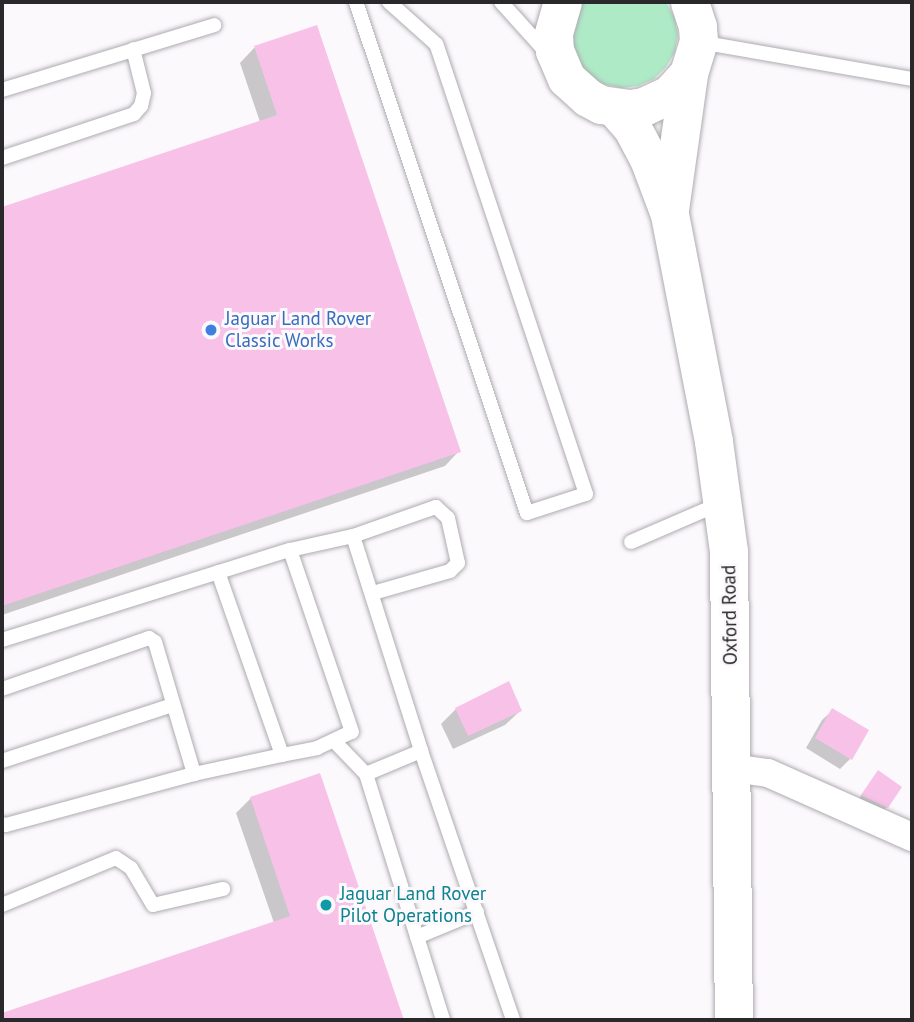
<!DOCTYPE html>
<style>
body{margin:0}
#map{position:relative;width:914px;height:1022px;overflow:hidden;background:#fcf9fd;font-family:"PT Sans",sans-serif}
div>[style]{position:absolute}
.green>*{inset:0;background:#afeac7}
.shadow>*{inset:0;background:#0003}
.building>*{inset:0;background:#f7c1e8}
.roads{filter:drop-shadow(0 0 2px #aeabb0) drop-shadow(0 0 2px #aeabb0)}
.service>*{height:14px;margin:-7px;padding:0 7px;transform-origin:7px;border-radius:7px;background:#fff}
.minor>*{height:28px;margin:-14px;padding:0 14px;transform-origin:14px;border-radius:14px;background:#fff}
.trunk>*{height:38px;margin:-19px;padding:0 19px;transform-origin:19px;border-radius:19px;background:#fff}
.dots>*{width:19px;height:19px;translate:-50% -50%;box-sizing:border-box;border:4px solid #fcf9fd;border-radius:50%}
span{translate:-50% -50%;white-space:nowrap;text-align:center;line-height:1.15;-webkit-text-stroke:6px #fcf9fd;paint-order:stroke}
.shop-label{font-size:19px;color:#366cbe}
.left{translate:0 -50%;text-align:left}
.street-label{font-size:19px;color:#29282a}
.culture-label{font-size:19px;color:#0d838f}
.frame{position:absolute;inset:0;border:4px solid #29282a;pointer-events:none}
</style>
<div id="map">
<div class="green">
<i style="clip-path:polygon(582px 2px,666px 2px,675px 18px,678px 35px,675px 52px,666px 67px,654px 79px,638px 86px,621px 88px,603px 84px,588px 74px,577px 60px,571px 43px,577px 8px)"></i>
</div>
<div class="shadow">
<i style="clip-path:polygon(316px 27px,459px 451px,445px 466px,2px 615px,2px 209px,260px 122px,240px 63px,254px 48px)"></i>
<i style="clip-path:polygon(456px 709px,520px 711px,505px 725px,453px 749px,441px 724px)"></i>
<i style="clip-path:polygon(832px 711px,850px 759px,840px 769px,806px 748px,822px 720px)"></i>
<i style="clip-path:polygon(319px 776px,402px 1020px,2px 1020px,2px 1014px,274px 923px,236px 813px,251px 798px)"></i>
<i style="clip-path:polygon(874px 777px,887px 807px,882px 812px,858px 800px)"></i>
</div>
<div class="building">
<i style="clip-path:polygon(317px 25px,461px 452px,2px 606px,2px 207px,277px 115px,254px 46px)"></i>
<i style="clip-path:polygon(509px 681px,522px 711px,468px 736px,455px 708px)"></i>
<i style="clip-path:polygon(832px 708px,869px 730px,852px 760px,815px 738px)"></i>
<i style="clip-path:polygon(878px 770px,902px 787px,888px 808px,861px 795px)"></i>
<i style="clip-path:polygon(320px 773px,404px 1020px,2px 1020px,2px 1013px,290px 916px,250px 797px)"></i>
</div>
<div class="roads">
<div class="service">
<i style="left:356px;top:2px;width:539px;rotate:71.5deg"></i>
<i style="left:527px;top:513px;width:62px;rotate:-17.9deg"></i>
<i style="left:586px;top:494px;width:474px;rotate:-108.4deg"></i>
<i style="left:436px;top:44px;width:63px;rotate:-138.2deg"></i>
<i style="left:501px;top:2px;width:69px;rotate:48deg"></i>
<i style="left:700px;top:42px;width:215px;rotate:9.9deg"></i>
<i style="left:2px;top:90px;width:222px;rotate:-17deg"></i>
<i style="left:2px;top:158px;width:139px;rotate:-18.4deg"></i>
<i style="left:134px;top:114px;width:11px;rotate:-49deg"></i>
<i style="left:141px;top:106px;width:13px;rotate:-77deg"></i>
<i style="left:144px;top:93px;width:45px;rotate:-104deg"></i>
<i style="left:353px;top:536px;width:225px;rotate:72.4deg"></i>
<i style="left:421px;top:751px;width:284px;rotate:71.1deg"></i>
<i style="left:631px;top:542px;width:98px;rotate:-23.4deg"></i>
<i style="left:218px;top:572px;width:194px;rotate:70.7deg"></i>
<i style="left:282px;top:755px;width:36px;rotate:-11deg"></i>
<i style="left:317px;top:748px;width:38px;rotate:-25deg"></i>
<i style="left:352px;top:732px;width:192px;rotate:-108.8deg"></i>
<i style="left:2px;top:640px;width:302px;rotate:-17.4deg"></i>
<i style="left:290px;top:550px;width:65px;rotate:-12.5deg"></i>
<i style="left:353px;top:536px;width:88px;rotate:-19.3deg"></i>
<i style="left:436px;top:507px;width:16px;rotate:43deg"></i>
<i style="left:448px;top:518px;width:46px;rotate:77.5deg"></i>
<i style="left:458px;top:563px;width:11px;rotate:135deg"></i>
<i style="left:450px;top:571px;width:80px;rotate:164.1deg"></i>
<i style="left:2px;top:689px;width:156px;rotate:-19.1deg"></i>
<i style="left:149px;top:638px;width:7px;rotate:34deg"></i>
<i style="left:155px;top:642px;width:138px;rotate:73.5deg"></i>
<i style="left:335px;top:742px;width:45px;rotate:45.9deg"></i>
<i style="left:366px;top:774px;width:258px;rotate:72.6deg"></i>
<i style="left:2px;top:761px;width:179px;rotate:-18.2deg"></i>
<i style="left:366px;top:774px;width:60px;rotate:-22.7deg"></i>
<i style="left:2px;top:824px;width:4px;rotate:14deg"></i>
<i style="left:6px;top:825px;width:195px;rotate:-15.2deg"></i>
<i style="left:194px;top:774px;width:90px;rotate:-12.2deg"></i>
<i style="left:2px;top:905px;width:123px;rotate:-22.4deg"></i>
<i style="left:116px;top:858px;width:18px;rotate:34deg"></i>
<i style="left:131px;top:868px;width:43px;rotate:59.3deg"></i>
<i style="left:153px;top:905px;width:72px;rotate:-12.9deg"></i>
<i style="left:417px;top:937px;width:65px;rotate:-22.6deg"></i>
</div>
<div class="minor">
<i style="left:732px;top:768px;width:36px;rotate:8deg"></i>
<i style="left:768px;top:773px;width:158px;rotate:24deg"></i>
</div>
<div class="trunk">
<i style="left:563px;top:2px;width:33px;rotate:106deg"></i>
<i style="left:554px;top:34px;width:17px;rotate:87deg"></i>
<i style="left:555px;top:51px;width:30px;rotate:67deg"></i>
<i style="left:567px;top:79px;width:28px;rotate:42deg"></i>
<i style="left:588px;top:98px;width:15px;rotate:28deg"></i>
<i style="left:601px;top:105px;width:29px;rotate:8deg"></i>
<i style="left:630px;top:109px;width:14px;rotate:-8deg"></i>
<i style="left:644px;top:107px;width:29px;rotate:-25deg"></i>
<i style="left:670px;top:95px;width:28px;rotate:-48deg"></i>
<i style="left:689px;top:74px;width:34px;rotate:-73deg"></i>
<i style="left:699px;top:42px;width:15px;rotate:-94deg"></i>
<i style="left:698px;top:27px;width:26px;rotate:-108deg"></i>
<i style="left:615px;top:108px;width:28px;rotate:49deg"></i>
<i style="left:633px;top:129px;width:34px;rotate:62deg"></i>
<i style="left:649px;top:159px;width:60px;rotate:69.4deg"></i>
<i style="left:670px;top:215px;width:231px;rotate:79deg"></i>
<i style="left:714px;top:442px;width:111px;rotate:82.2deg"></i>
<i style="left:729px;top:552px;width:468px;rotate:89.4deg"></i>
<i style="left:670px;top:210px;width:137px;rotate:-82deg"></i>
</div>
</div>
<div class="dots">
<i style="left:211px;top:330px;background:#3f7fe0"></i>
<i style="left:326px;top:905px;background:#0f9aa8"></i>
</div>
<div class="shop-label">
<span class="left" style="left:225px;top:330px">Jaguar Land Rover<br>Classic Works</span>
</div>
<div class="street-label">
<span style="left:730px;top:615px;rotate:-91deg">Oxford Road</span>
</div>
<div class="culture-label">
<span class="left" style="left:340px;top:905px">Jaguar Land Rover<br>Pilot Operations</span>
</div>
<div class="frame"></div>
</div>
